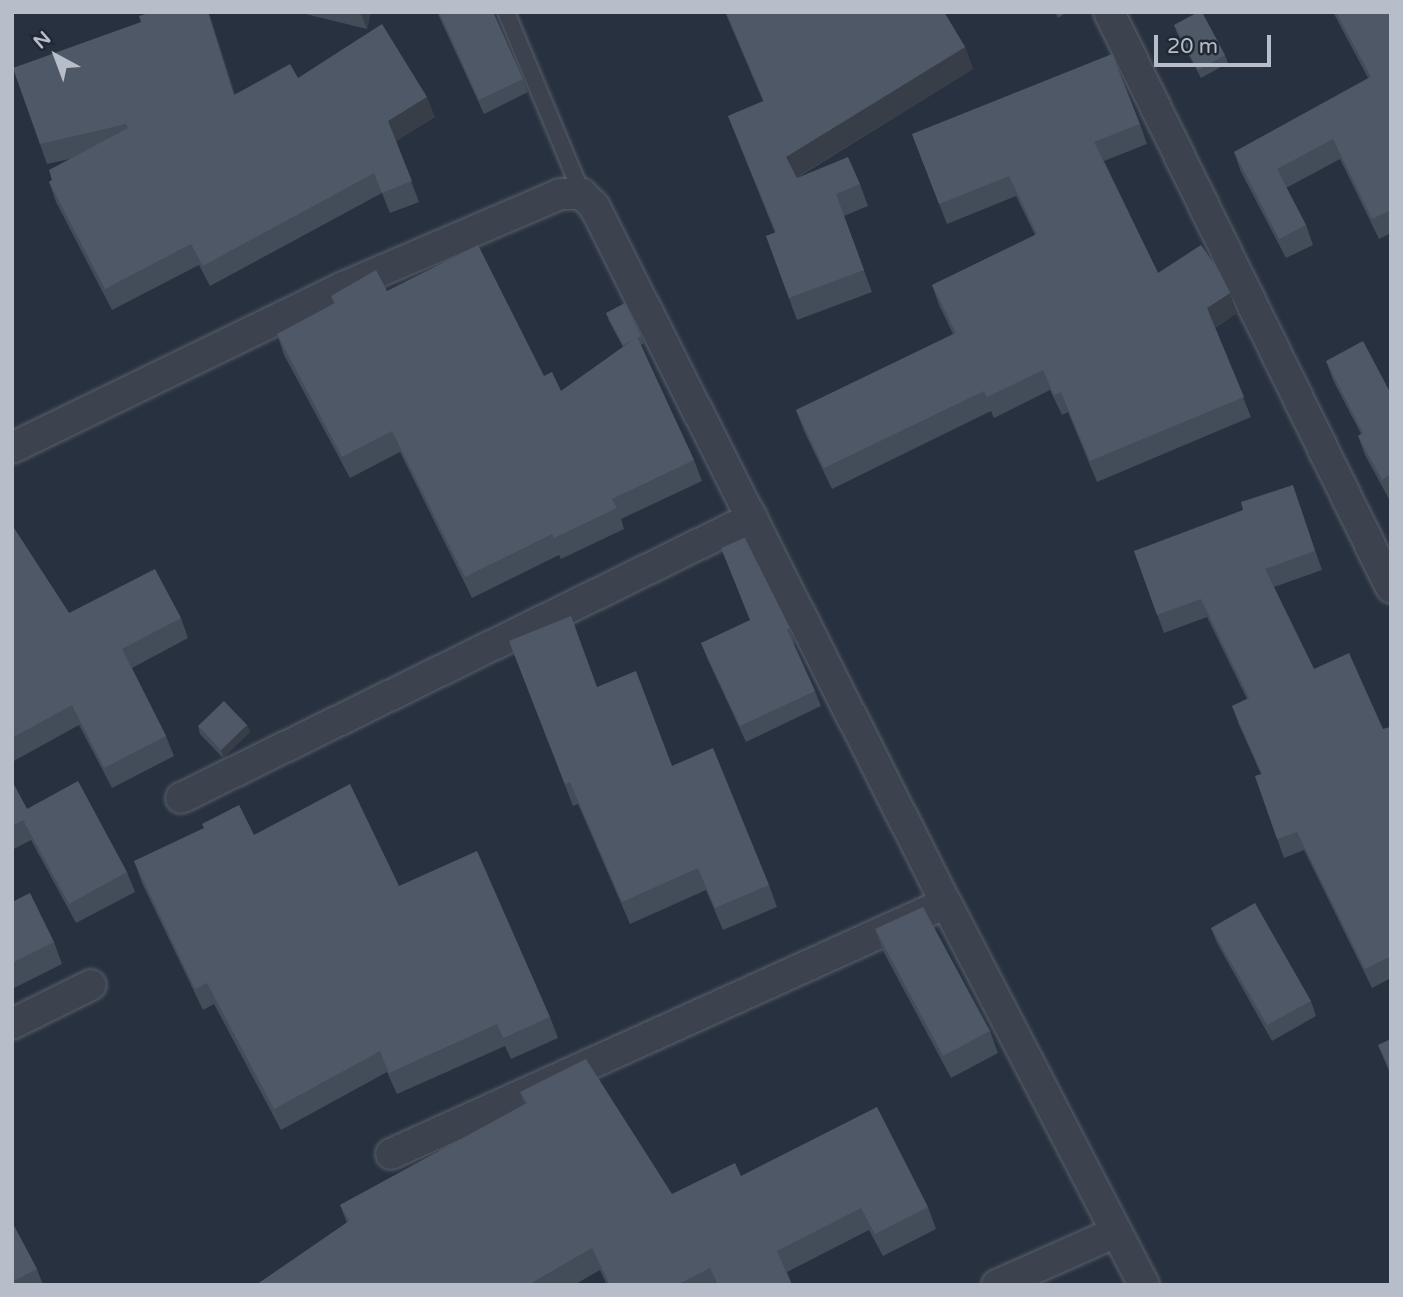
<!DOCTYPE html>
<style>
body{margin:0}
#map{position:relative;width:1403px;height:1297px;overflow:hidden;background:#28313f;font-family:"Varela Round",sans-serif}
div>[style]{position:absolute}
.roads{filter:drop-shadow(0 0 2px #59616c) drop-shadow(0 0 2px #59616c)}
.service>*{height:16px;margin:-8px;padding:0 8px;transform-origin:8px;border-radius:8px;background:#3c434f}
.minor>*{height:30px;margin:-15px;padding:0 15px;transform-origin:15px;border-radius:15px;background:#3c434f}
.wall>*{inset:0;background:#434c59}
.shaded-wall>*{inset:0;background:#373e48}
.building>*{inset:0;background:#4e5867}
span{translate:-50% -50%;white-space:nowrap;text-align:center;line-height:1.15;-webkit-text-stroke:7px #202834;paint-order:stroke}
.frame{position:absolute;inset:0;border:14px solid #b8bec9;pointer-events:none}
.north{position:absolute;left:21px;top:21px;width:70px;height:70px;-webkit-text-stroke:5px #202834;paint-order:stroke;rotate:319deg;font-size:19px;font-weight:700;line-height:28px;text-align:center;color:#b8bec9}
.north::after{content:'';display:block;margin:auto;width:24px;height:32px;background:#b8bec9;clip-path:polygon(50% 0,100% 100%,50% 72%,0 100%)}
.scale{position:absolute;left:1154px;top:35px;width:117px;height:32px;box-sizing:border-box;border:4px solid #b8bec9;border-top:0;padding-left:9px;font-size:21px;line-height:24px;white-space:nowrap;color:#b8bec9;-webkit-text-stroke:5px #202834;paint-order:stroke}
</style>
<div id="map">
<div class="roads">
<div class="service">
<i style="left:506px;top:12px;width:197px;rotate:67.3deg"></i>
</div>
<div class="minor">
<i style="left:1109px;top:12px;width:641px;rotate:63.91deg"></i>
<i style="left:12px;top:448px;width:366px;rotate:-25.9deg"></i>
<i style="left:341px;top:288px;width:238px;rotate:-23.2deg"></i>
<i style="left:560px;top:194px;width:22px"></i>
<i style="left:582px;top:194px;width:17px;rotate:45deg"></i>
<i style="left:594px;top:206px;width:781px;rotate:63.21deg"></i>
<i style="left:946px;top:903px;width:430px;rotate:62.6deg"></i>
<i style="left:181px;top:798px;width:636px;rotate:-26.12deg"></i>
<i style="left:12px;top:1024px;width:88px;rotate:-26.3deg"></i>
<i style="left:391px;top:1154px;width:609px;rotate:-24.33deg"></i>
<i style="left:997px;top:1285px;width:130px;rotate:-24deg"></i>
</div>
</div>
<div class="wall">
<i style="clip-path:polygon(208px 12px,235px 94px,298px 78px,435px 117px,396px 141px,419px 202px,390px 213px,382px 193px,210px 286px,199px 265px,112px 310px,56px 202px,49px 182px,52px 180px,70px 159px,47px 164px,13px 68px)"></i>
<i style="clip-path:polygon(297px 12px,371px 12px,367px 29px)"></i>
<i style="clip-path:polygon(437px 12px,493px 12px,523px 79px,528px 92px,484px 114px)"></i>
<i style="clip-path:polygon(725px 12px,944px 12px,965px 47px,973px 69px,797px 178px,860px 184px,868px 206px,844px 216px,872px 292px,797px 320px,766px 236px,775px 233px,728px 116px,763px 101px)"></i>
<i style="clip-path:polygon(1055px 12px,1067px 12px,1058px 18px)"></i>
<i style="clip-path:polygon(1333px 12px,1391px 12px,1391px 233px,1379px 239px,1340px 159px,1286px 188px,1306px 225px,1313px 245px,1286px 258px,1241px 172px,1234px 152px,1368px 78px)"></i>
<i style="clip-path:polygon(1174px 25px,1225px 55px,1228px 63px,1201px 78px,1177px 33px)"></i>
<i style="clip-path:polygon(1140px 124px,1147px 144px,1104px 161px,1158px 273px,1230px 293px,1237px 313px,1215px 328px,1251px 417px,1097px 482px,1068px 412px,1062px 415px,1050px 390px,994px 418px,991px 411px,832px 489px,804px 431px,796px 410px,953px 334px,939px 305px,932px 285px,1035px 235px,1016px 196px,947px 224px,912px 134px)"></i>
<i style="clip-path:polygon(387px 291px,544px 376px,561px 391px,623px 347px,609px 321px,606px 313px,641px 336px,644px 343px,641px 345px,694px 460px,702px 481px,621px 519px,624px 529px,561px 559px,559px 555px,472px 598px,400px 452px,350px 478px,284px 355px,277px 334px,334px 304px,331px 296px)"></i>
<i style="clip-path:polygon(1326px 361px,1391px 394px,1391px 498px,1389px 499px,1365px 455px,1358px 436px,1361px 434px,1333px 380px)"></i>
<i style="clip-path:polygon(1299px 504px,1322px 570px,1274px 587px,1314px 669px,1383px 729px,1391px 727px,1391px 978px,1372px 988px,1304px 850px,1284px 858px,1255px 776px,1261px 774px,1239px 725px,1232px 706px,1247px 699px,1207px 617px,1164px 633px,1134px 551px)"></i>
<i style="clip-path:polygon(12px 525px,69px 613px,181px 618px,188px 638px,132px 668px,166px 736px,174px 756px,112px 788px,79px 725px,12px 762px)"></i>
<i style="clip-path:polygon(790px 628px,795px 644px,794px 644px,815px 691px,821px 706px,746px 742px,707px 658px,701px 643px)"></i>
<i style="clip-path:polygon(509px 641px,597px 687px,672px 766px,769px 885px,777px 907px,723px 930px,706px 890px,630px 924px,578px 804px,573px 806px)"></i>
<i style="clip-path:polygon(247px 725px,250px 732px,223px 758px,200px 734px,198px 726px)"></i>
<i style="clip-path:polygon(12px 781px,27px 809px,127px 872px,135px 892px,76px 923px,31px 840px,12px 850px)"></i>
<i style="clip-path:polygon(254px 835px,399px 886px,550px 1017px,558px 1038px,511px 1059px,505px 1046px,397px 1094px,387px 1072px,281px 1130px,214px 1004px,203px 1010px,142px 883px,134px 861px)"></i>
<i style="clip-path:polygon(12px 902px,54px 942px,62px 964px,12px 989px)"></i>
<i style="clip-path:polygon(1211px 928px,1311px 1001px,1316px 1016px,1272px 1041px,1217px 943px)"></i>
<i style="clip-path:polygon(875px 929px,990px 1031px,998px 1053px,951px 1078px,883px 951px)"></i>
<i style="clip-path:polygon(1391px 1039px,1391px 1076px,1378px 1045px)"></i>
<i style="clip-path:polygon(520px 1092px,672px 1194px,741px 1176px,928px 1207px,936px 1229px,883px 1256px,869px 1230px,787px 1272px,792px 1285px,607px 1285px,600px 1270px,574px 1285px,256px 1285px,347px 1223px,340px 1205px,525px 1105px)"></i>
<i style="clip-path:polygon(12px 1222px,37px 1269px,43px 1285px,12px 1285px)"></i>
</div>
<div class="shaded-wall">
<i style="clip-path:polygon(208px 12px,209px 12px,242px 115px,234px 95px)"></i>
<i style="clip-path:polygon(362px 12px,371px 12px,367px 29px,361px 14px)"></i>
<i style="clip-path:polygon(965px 47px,973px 69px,794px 179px,786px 157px)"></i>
<i style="clip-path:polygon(427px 97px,435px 117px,395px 142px,388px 121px)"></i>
<i style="clip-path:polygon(1230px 293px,1237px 313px,1214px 328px,1207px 308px)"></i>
<i style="clip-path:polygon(247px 725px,250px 732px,223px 758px,221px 750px)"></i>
</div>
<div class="building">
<i style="clip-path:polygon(152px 12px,208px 12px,234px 95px,290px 64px,298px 78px,382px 24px,427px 97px,388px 121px,412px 181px,382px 193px,374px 173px,203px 266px,191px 244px,105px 289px,49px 182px,52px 180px,49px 170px,128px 128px,126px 124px,40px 144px,13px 68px,141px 22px,139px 16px)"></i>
<i style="clip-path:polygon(439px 12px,493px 12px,523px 79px,479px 100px)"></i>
<i style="clip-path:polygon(726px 12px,944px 12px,965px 47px,786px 157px,797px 178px,848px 157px,860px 184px,836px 194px,864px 270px,789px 298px,766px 236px,776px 232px,728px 116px,764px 101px)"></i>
<i style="clip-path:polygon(1198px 12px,1202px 12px,1225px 55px,1198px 70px,1174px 25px)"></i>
<i style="clip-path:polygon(1336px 12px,1391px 12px,1391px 210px,1372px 219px,1333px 139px,1277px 169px,1306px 225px,1279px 239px,1234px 152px,1371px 77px)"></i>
<i style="clip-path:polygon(1112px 54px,1140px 124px,1094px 142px,1158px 273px,1201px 245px,1219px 271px,1230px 293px,1207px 308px,1244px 397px,1090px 461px,1061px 392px,1054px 395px,1043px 370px,987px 397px,984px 391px,824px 468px,796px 410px,956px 333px,932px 285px,1037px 234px,1009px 176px,939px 204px,912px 134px)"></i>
<i style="clip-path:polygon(478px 245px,544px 376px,552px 372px,561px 391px,637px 337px,694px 460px,612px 499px,617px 508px,554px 538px,552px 534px,465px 577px,392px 431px,342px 457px,277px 334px,335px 303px,331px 296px,376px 270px,387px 291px)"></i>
<i style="clip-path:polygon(625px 303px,641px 336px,623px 345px,606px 313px)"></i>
<i style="clip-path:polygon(1363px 341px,1391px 394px,1391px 474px,1382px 480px,1358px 436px,1363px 433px,1326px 361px)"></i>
<i style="clip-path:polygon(1293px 485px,1315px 551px,1265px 569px,1314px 669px,1349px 653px,1383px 729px,1391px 727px,1391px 956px,1365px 969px,1297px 832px,1277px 839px,1255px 776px,1262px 774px,1232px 706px,1249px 698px,1201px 599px,1157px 615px,1134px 551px,1243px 510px,1241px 502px)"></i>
<i style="clip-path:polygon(12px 525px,69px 613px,155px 569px,181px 618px,122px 649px,166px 736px,104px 768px,72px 705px,12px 738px)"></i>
<i style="clip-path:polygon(744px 538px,790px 628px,787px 630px,815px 691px,740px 726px,701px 643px,750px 620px,721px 548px)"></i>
<i style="clip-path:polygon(571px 616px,597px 687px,636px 671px,672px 766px,713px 748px,769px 885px,715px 908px,698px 868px,622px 902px,570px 782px,565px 784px,509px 641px)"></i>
<i style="clip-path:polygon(224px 701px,247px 725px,221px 750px,198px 726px)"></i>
<i style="clip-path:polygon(12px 781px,27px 809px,78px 781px,127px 872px,69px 904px,23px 820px,12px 826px)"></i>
<i style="clip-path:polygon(350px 784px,399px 886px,477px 851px,550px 1017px,503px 1038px,497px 1024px,389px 1073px,380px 1051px,274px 1109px,207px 983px,195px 989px,134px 861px,204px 828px,202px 824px,239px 805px,254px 835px)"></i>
<i style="clip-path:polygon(30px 893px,54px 942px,12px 963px,12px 902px)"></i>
<i style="clip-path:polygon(1255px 903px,1311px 1001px,1267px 1025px,1211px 928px)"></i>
<i style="clip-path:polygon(923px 907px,990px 1031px,943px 1056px,875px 929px)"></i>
<i style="clip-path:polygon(1391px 1039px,1391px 1072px,1378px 1045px)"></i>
<i style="clip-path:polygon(586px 1059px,672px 1194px,735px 1163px,741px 1176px,877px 1107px,928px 1207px,875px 1234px,861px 1208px,777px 1251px,792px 1285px,718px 1285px,710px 1268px,677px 1285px,610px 1285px,592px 1248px,528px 1285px,256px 1285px,349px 1221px,340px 1205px,527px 1103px,520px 1092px)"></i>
<i style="clip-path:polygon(12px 1222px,37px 1269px,12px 1282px)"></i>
</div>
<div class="frame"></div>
<div class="north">N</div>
<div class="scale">20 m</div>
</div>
